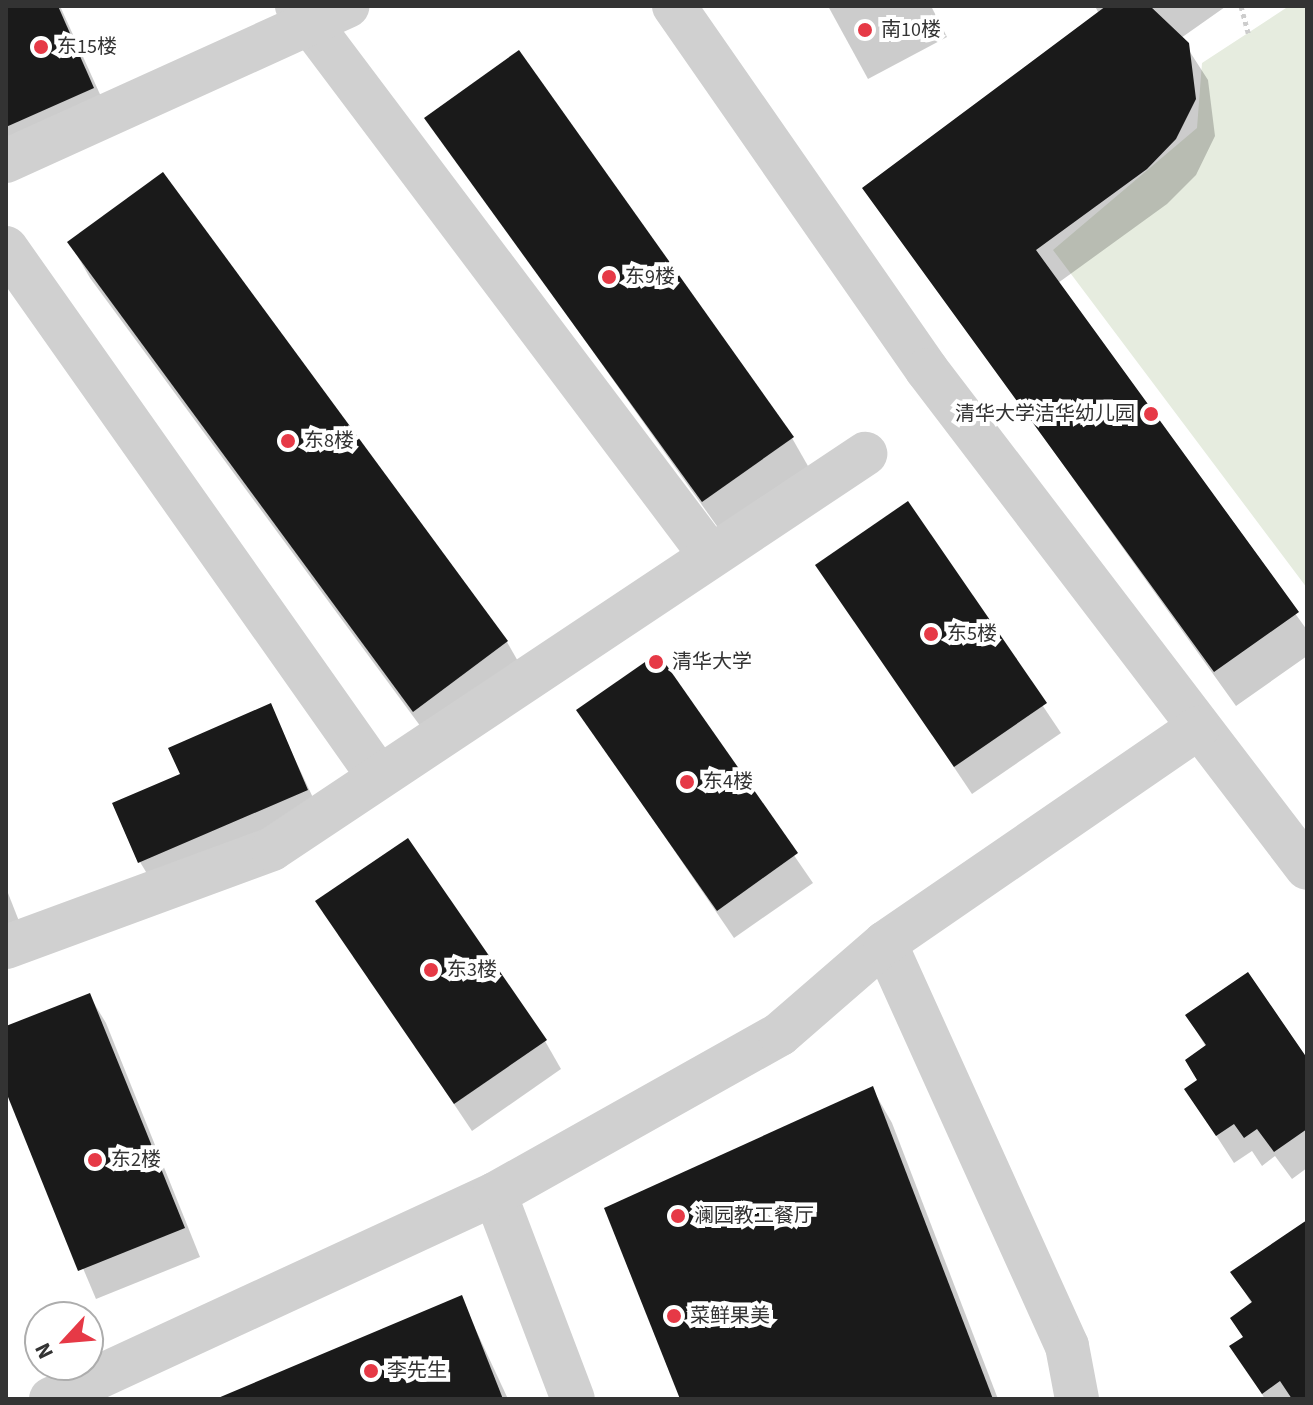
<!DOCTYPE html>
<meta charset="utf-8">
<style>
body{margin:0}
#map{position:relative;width:1313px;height:1405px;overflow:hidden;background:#fff;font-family:"Source Sans 3","Noto Sans SC",sans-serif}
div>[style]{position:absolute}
.green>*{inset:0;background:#e6ecdf}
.shadow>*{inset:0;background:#0003}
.building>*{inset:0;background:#1a1a1a}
.path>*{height:5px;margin-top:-2.5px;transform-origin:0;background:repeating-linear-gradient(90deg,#cdcdcd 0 4px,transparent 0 8px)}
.minor>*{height:44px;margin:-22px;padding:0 22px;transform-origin:22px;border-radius:22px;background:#d0d0d0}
.dots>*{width:22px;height:22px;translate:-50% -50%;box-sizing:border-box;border:4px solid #fff;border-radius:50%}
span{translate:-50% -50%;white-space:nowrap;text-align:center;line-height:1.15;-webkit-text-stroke:8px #fff;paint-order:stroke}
.poi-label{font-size:20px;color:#333}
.left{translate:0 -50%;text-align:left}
.right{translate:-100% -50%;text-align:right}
.frame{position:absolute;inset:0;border:8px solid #333;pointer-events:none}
.north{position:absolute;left:24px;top:1301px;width:80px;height:80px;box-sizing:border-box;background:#fff;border:2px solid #adadad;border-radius:50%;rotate:244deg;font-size:22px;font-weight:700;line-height:32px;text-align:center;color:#333}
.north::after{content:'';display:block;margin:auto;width:28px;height:36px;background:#e63946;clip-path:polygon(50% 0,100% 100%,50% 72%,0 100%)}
</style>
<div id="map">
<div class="green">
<i style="clip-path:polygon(1289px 6px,1307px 6px,1307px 588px,1053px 250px,1197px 128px,1202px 63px)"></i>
</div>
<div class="shadow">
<i style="clip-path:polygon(6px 6px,60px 6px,113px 123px,6px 140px)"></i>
<i style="clip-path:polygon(828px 6px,931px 6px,947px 37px,868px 79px)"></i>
<i style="clip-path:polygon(1095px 6px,1225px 7px,1181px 38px,1208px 80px,1215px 136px,1196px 175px,1167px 204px,1058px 283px,1307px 630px,1307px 656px,1236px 706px,865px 188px,1099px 14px)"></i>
<i style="clip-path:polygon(427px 118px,792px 438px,812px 473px,724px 536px)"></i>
<i style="clip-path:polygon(70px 243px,507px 642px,527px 677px,435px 746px,90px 278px)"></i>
<i style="clip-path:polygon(907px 504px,1061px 733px,972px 794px,818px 565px)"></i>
<i style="clip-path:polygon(657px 656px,813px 883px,734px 938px,579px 711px)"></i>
<i style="clip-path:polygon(270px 706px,323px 819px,157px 890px,140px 862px,183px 775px)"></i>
<i style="clip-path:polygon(6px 888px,28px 944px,6px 952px)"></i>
<i style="clip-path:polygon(318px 901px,545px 1041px,561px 1069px,472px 1131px)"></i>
<i style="clip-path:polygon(89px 995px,106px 1023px,200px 1257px,96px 1299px,6px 1086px,6px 1028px)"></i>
<i style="clip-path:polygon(1187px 1015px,1307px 1062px,1307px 1168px,1292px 1179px,1275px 1156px,1262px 1166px,1252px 1151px,1234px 1163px,1186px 1089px,1199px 1081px,1206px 1047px)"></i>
<i style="clip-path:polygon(872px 1088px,892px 1123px,998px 1399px,683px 1399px)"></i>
<i style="clip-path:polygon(1307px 1252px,1307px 1399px,1265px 1399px,1232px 1346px,1245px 1338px,1252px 1304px,1233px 1272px)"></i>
<i style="clip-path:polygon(461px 1298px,508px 1399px,222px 1399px)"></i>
</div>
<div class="building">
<i style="clip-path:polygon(6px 6px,58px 6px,94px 88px,6px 127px)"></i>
<i style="clip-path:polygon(1106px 6px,1150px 6px,1189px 43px,1196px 99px,1176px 139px,1147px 169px,1036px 250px,1299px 612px,1214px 672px,862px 188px)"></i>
<i style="clip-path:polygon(519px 50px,794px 437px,702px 502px,424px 118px)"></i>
<i style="clip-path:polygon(163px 172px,508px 641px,413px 712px,67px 242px)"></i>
<i style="clip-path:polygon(908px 501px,1047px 703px,954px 767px,815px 565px)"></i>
<i style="clip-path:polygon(658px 653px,798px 853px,717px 911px,576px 710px)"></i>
<i style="clip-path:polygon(271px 703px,308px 790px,138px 863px,112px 803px,180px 774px,168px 748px)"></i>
<i style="clip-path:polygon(408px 838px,547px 1040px,454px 1104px,315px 901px)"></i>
<i style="clip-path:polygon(1248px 972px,1307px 1058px,1307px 1129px,1274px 1152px,1257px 1129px,1244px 1138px,1234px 1124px,1216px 1136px,1184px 1089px,1197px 1080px,1185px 1060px,1206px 1045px,1185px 1015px)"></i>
<i style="clip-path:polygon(90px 993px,185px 1228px,78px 1271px,6px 1092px,6px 1026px)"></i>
<i style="clip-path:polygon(873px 1086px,993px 1399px,680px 1399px,604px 1208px)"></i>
<i style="clip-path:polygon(1307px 1220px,1307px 1399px,1292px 1399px,1280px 1381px,1262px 1394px,1229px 1346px,1243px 1337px,1230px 1318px,1252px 1302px,1230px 1272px)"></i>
<i style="clip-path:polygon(462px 1295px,503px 1399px,218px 1399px,218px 1398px)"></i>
</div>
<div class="path">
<i style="left:1241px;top:6px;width:28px;rotate:75deg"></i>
</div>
<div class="minor">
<i style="left:297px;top:6px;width:688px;rotate:53.03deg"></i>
<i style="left:674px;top:6px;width:443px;rotate:55.2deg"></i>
<i style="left:927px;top:370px;width:626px;rotate:52.65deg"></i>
<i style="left:6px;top:161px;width:375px;rotate:-24.4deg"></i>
<i style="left:6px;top:248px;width:647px;rotate:54.81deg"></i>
<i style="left:885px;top:943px;width:442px;rotate:65.7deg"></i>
<i style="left:1067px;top:1346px;width:54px;rotate:79.3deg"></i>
<i style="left:6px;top:947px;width:283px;rotate:-20.2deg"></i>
<i style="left:272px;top:849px;width:713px;rotate:-33.67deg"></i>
<i style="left:495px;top:1194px;width:219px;rotate:69.2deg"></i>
<i style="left:51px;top:1399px;width:489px;rotate:-24.8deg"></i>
<i style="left:495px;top:1194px;width:327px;rotate:-29.3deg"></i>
<i style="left:780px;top:1034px;width:139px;rotate:-40.9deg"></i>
<i style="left:885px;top:943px;width:380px;rotate:-34.5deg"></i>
</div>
<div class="dots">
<i style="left:865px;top:30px;background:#e63946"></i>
<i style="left:41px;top:47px;background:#e63946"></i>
<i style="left:609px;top:277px;background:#e63946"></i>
<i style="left:1151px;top:414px;background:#e63946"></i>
<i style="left:288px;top:441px;background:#e63946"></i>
<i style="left:931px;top:634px;background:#e63946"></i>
<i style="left:656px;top:662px;background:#e63946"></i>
<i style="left:687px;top:782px;background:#e63946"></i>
<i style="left:431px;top:970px;background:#e63946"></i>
<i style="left:95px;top:1160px;background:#e63946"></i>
<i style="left:678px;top:1216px;background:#e63946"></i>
<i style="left:674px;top:1316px;background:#e63946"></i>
<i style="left:371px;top:1371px;background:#e63946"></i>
</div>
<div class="poi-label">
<span class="left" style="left:881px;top:30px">南10楼</span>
<span class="left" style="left:57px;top:47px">东15楼</span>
<span class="left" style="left:625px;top:277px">东9楼</span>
<span class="right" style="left:1135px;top:414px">清华大学洁华幼儿园</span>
<span class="left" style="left:304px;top:441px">东8楼</span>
<span class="left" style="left:947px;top:634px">东5楼</span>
<span class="left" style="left:672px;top:662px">清华大学</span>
<span class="left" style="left:703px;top:782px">东4楼</span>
<span class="left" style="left:447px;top:970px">东3楼</span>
<span class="left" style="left:111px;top:1160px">东2楼</span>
<span class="left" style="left:694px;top:1216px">澜园教工餐厅</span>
<span class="left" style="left:690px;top:1316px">菜鲜果美</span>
<span class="left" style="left:387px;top:1371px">李先生</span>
</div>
<div class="frame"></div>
<div class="north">N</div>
</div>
